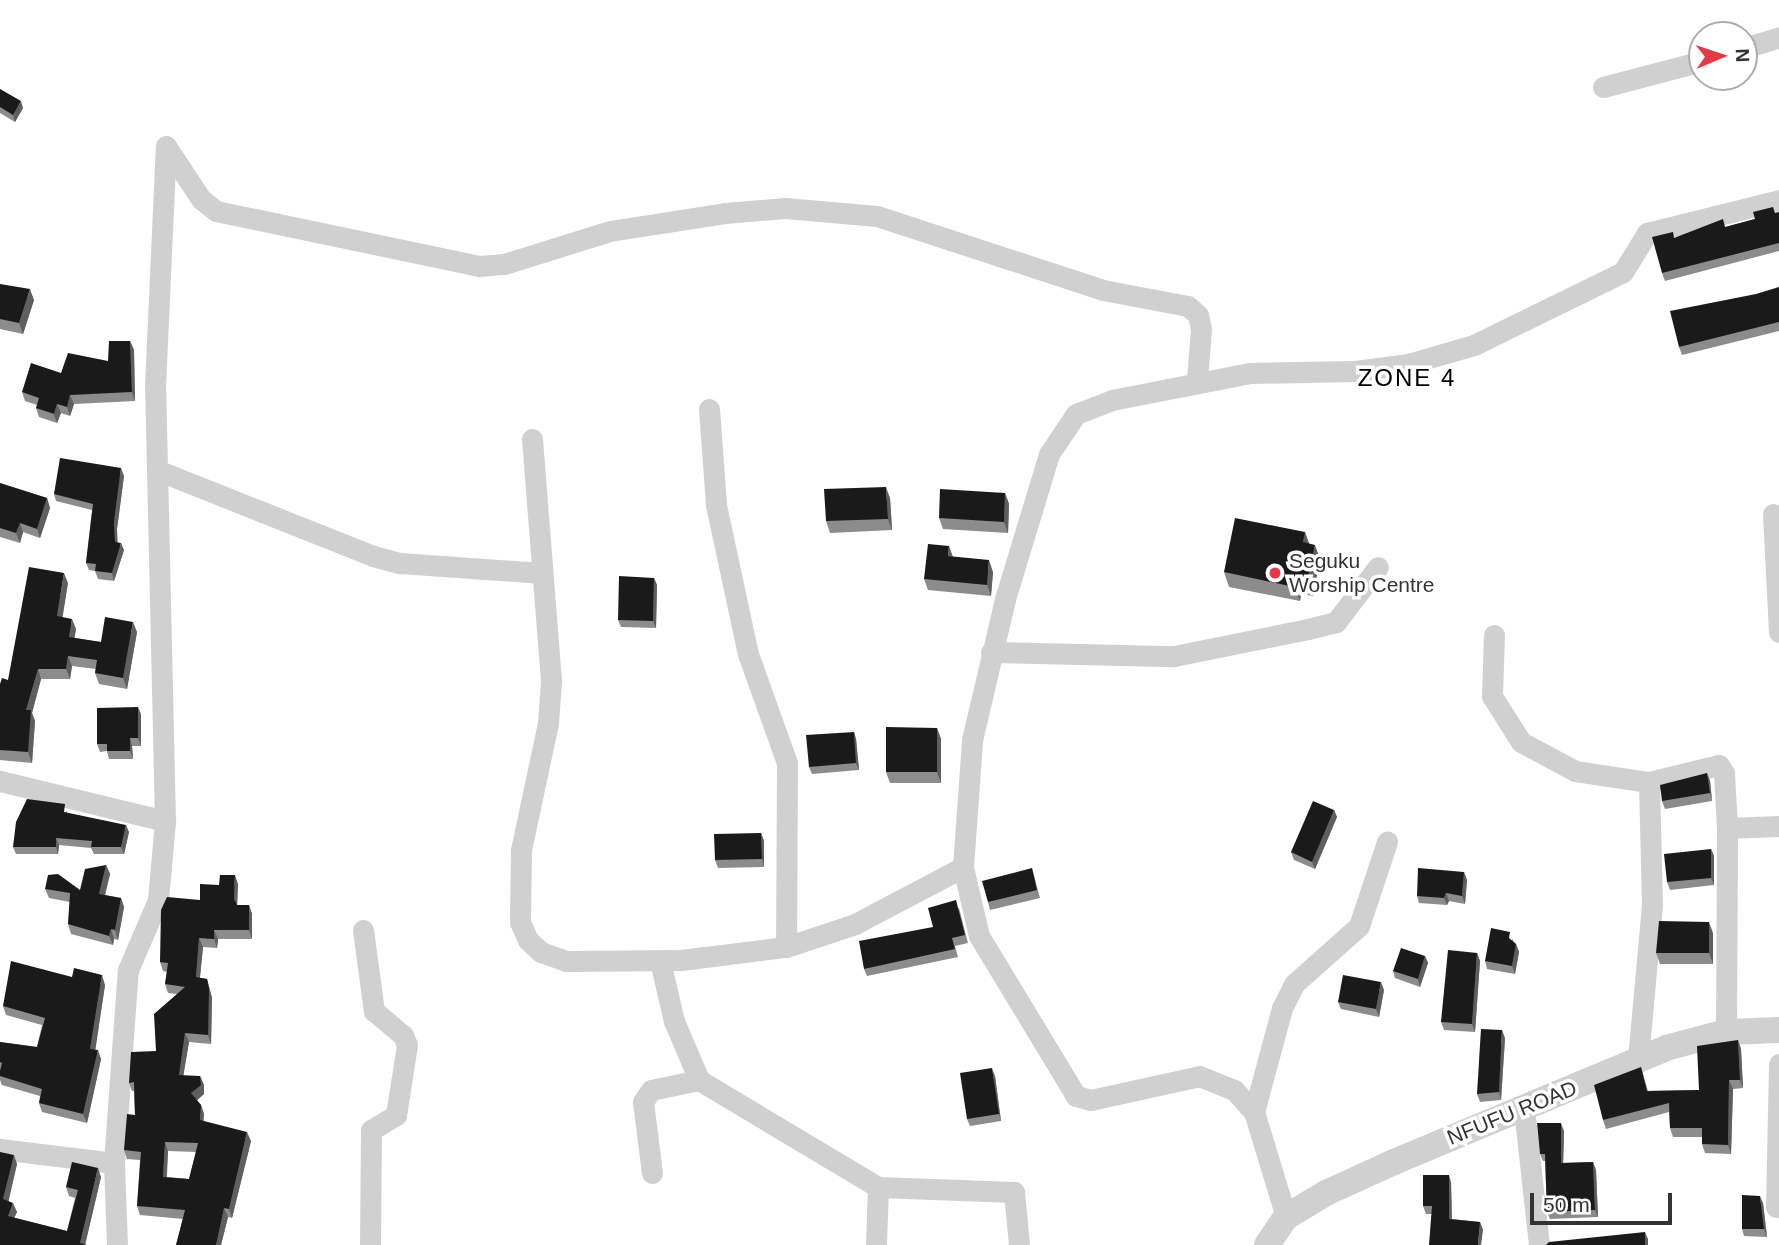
<!DOCTYPE html>
<style>
body{margin:0}
#map{position:relative;width:1779px;height:1245px;overflow:hidden;background:#fff;font-family:Helvetica,sans-serif}
div>[style]{position:absolute}
.minor>*{height:21px;margin:-10.5px;padding:0 10.5px;transform-origin:10.5px;border-radius:10.5px;background:#d0d0d0}
.tertiary>*{height:26px;margin:-13px;padding:0 13px;transform-origin:13px;border-radius:13px;background:#d0d0d0}
.wall>*{inset:0;background:#8c8c8c}
.shaded-wall>*{inset:0;background:#5f5f5f}
.building>*{inset:0;background:#1a1a1a}
.dots>*{width:19px;height:19px;translate:-50% -50%;box-sizing:border-box;border:4px solid #fff;border-radius:50%}
span{translate:-50% -50%;white-space:nowrap;text-align:center;line-height:1.15;-webkit-text-stroke:7px #fff;paint-order:stroke}
.poi-label{font-size:21px;color:#333}
.left{translate:0 -50%;text-align:left}
.street-label{font-size:21px;color:#333}
.quarter-label{font-size:24px;color:#000;letter-spacing:2px}
.north{position:absolute;left:1688px;top:21px;width:70px;height:70px;box-sizing:border-box;background:#fff;border:2px solid #adadad;border-radius:50%;rotate:88deg;font-size:19px;font-weight:700;line-height:28px;text-align:center;color:#333}
.north::after{content:'';display:block;margin:auto;width:24px;height:32px;background:#e63946;clip-path:polygon(50% 0,100% 100%,50% 72%,0 100%)}
.scale{position:absolute;left:1530px;top:1193px;width:142px;height:32px;box-sizing:border-box;border:4px solid #333;border-top:0;padding-left:9px;font-size:21px;line-height:24px;white-space:nowrap;color:#333;-webkit-text-stroke:5px #fff;paint-order:stroke}
</style>
<div id="map">
<div class="minor">
<i style="left:1744px;top:48px;width:37px;rotate:-17deg"></i>
<i style="left:1603px;top:87px;width:102px;rotate:-14.7deg"></i>
<i style="left:166px;top:146px;width:64px;rotate:56.6deg"></i>
<i style="left:201px;top:199px;width:19px;rotate:39deg"></i>
<i style="left:216px;top:211px;width:270px;rotate:11.8deg"></i>
<i style="left:480px;top:266px;width:24px;rotate:-5deg"></i>
<i style="left:504px;top:264px;width:111px;rotate:-17.3deg"></i>
<i style="left:610px;top:231px;width:116px;rotate:-8.9deg"></i>
<i style="left:725px;top:213px;width:60px;rotate:-4.8deg"></i>
<i style="left:785px;top:208px;width:92px;rotate:5deg"></i>
<i style="left:877px;top:216px;width:238px;rotate:18.1deg"></i>
<i style="left:1103px;top:290px;width:86px;rotate:10.7deg"></i>
<i style="left:1188px;top:306px;width:13px;rotate:42deg"></i>
<i style="left:1198px;top:315px;width:14px;rotate:78deg"></i>
<i style="left:1201px;top:329px;width:51px;rotate:94.5deg"></i>
<i style="left:709px;top:409px;width:96px;rotate:85.8deg"></i>
<i style="left:716px;top:505px;width:152px;rotate:77.9deg"></i>
<i style="left:748px;top:654px;width:116px;rotate:70.3deg"></i>
<i style="left:787px;top:763px;width:184px;rotate:90.3deg"></i>
<i style="left:532px;top:439px;width:244px;rotate:85.5deg"></i>
<i style="left:551px;top:682px;width:41px;rotate:94.2deg"></i>
<i style="left:548px;top:723px;width:130px;rotate:102deg"></i>
<i style="left:521px;top:850px;width:72px;rotate:90.8deg"></i>
<i style="left:520px;top:922px;width:20px;rotate:66deg"></i>
<i style="left:528px;top:940px;width:18px;rotate:43deg"></i>
<i style="left:541px;top:952px;width:27px;rotate:20deg"></i>
<i style="left:566px;top:961px;width:115px;rotate:-0.5deg"></i>
<i style="left:681px;top:960px;width:106px;rotate:-7.1deg"></i>
<i style="left:786px;top:947px;width:73px;rotate:-18.4deg"></i>
<i style="left:855px;top:924px;width:122px;rotate:-27.8deg"></i>
<i style="left:157px;top:470px;width:232px;rotate:21.7deg"></i>
<i style="left:373px;top:556px;width:28px;rotate:15deg"></i>
<i style="left:400px;top:563px;width:142px;rotate:4deg"></i>
<i style="left:1773px;top:514px;width:118px;rotate:87.1deg"></i>
<i style="left:1494px;top:635px;width:61px;rotate:91.9deg"></i>
<i style="left:1492px;top:696px;width:54px;rotate:57.8deg"></i>
<i style="left:1521px;top:742px;width:61px;rotate:28.2deg"></i>
<i style="left:1575px;top:771px;width:75px;rotate:8.5deg"></i>
<i style="left:1649px;top:782px;width:72px;rotate:-13.7deg"></i>
<i style="left:1719px;top:765px;width:9px;rotate:58deg"></i>
<i style="left:1724px;top:773px;width:55px;rotate:86.9deg"></i>
<i style="left:991px;top:652px;width:183px;rotate:1.3deg"></i>
<i style="left:1174px;top:656px;width:137px;rotate:-11.4deg"></i>
<i style="left:1308px;top:629px;width:29px;rotate:-14deg"></i>
<i style="left:1336px;top:622px;width:69px;rotate:-52.6deg"></i>
<i style="left:0;top:781px;width:170px;rotate:13.6deg"></i>
<i style="left:363px;top:930px;width:82px;rotate:82.3deg"></i>
<i style="left:374px;top:1011px;width:38px;rotate:40deg"></i>
<i style="left:403px;top:1035px;width:11px;rotate:68deg"></i>
<i style="left:407px;top:1045px;width:71px;rotate:98.9deg"></i>
<i style="left:396px;top:1115px;width:29px;rotate:149deg"></i>
<i style="left:371px;top:1130px;width:115px;rotate:90.5deg"></i>
<i style="left:660px;top:961px;width:62px;rotate:76.9deg"></i>
<i style="left:674px;top:1021px;width:64px;rotate:67deg"></i>
<i style="left:1726px;top:1032px;width:204px;rotate:-89.7deg"></i>
<i style="left:1727px;top:828px;width:52px;rotate:-2.2deg"></i>
<i style="left:1638px;top:1059px;width:155px;rotate:-84.8deg"></i>
<i style="left:1652px;top:905px;width:123px;rotate:-91.4deg"></i>
<i style="left:1524px;top:1109px;width:137px;rotate:83.7deg"></i>
<i style="left:1254px;top:1112px;width:108px;rotate:-74.9deg"></i>
<i style="left:1282px;top:1008px;width:27px;rotate:-63deg"></i>
<i style="left:1294px;top:984px;width:87px;rotate:-41.7deg"></i>
<i style="left:1359px;top:926px;width:89px;rotate:-71.6deg"></i>
<i style="left:0;top:1149px;width:115px;rotate:7deg"></i>
<i style="left:652px;top:1173px;width:72px;rotate:-97.2deg"></i>
<i style="left:643px;top:1102px;width:14px;rotate:-56deg"></i>
<i style="left:651px;top:1090px;width:49px;rotate:-11.8deg"></i>
<i style="left:699px;top:1080px;width:209px;rotate:30.9deg"></i>
<i style="left:878px;top:1187px;width:58px;rotate:92deg"></i>
<i style="left:878px;top:1187px;width:136px;rotate:2.1deg"></i>
<i style="left:1014px;top:1192px;width:53px;rotate:84.6deg"></i>
<i style="left:1776px;top:1207px;width:143px;rotate:-88.8deg"></i>
<i style="left:1286px;top:1217px;width:110px;rotate:-106.9deg"></i>
<i style="left:1254px;top:1112px;width:30px;rotate:-132deg"></i>
<i style="left:1234px;top:1090px;width:37px;rotate:-158deg"></i>
<i style="left:1200px;top:1076px;width:112px;rotate:167.6deg"></i>
<i style="left:1091px;top:1100px;width:16px;rotate:-165deg"></i>
<i style="left:1076px;top:1096px;width:187px;rotate:-121.2deg"></i>
<i style="left:979px;top:936px;width:71px;rotate:-103.1deg"></i>
<i style="left:963px;top:867px;width:127px;rotate:-85.9deg"></i>
<i style="left:972px;top:740px;width:145px;rotate:-76.8deg"></i>
<i style="left:1005px;top:599px;width:152px;rotate:-73.1deg"></i>
<i style="left:1049px;top:454px;width:48px;rotate:-56deg"></i>
<i style="left:1076px;top:414px;width:39px;rotate:-21deg"></i>
<i style="left:1112px;top:400px;width:141px;rotate:-11.1deg"></i>
<i style="left:1250px;top:373px;width:105px;rotate:-1.1deg"></i>
<i style="left:1355px;top:371px;width:53px;rotate:-7.5deg"></i>
<i style="left:1408px;top:364px;width:69px;rotate:-16.1deg"></i>
<i style="left:1474px;top:345px;width:166px;rotate:-26.1deg"></i>
<i style="left:1623px;top:272px;width:46px;rotate:-58.4deg"></i>
<i style="left:1647px;top:233px;width:136px;rotate:-14deg"></i>
<i style="left:117px;top:1245px;width:82px;rotate:-92.1deg"></i>
<i style="left:114px;top:1163px;width:194px;rotate:-85.9deg"></i>
<i style="left:128px;top:970px;width:76px;rotate:-66.8deg"></i>
<i style="left:158px;top:900px;width:79px;rotate:-84.9deg"></i>
<i style="left:165px;top:821px;width:435px;rotate:-91.3deg"></i>
<i style="left:155px;top:386px;width:240px;rotate:-87.4deg"></i>
</div>
<div class="tertiary">
<i style="left:1267px;top:1245px;width:34px;rotate:-56deg"></i>
<i style="left:1286px;top:1217px;width:47px;rotate:-31deg"></i>
<i style="left:1326px;top:1193px;width:75px;rotate:-24.5deg"></i>
<i style="left:1394px;top:1162px;width:295px;rotate:-22.7deg"></i>
<i style="left:1666px;top:1048px;width:62px;rotate:-14.9deg"></i>
<i style="left:1726px;top:1032px;width:53px;rotate:-2.2deg"></i>
</div>
<div class="wall">
<i style="clip-path:polygon(0 89px,23px 108px,15px 122px,0 113px)"></i>
<i style="clip-path:polygon(1779px 212px,1779px 251px,1665px 281px,1662px 273px,1675px 238px,1726px 227px)"></i>
<i style="clip-path:polygon(0 284px,34px 300px,23px 334px,0 329px)"></i>
<i style="clip-path:polygon(1779px 287px,1779px 331px,1682px 355px,1679px 347px)"></i>
<i style="clip-path:polygon(130px 341px,134px 350px,135px 401px,74px 404px,70px 416px,61px 413px,57px 423px,39px 417px,36px 408px,37px 405px,25px 401px,22px 392px,61px 373px,108px 361px)"></i>
<i style="clip-path:polygon(124px 476px,117px 529px,117px 542px,124px 550px,114px 581px,98px 579px,95px 571px,89px 570px,86px 563px,92px 510px,56px 501px,54px 494px)"></i>
<i style="clip-path:polygon(0 483px,47px 498px,50px 508px,40px 538px,23px 532px,20px 543px,0 537px)"></i>
<i style="clip-path:polygon(1005px 493px,1009px 504px,1008px 533px,943px 529px,939px 518px)"></i>
<i style="clip-path:polygon(890px 498px,892px 530px,830px 533px,826px 521px)"></i>
<i style="clip-path:polygon(1305px 532px,1309px 543px,1320px 559px,1313px 596px,1301px 594px,1300px 601px,1229px 587px,1224px 572px)"></i>
<i style="clip-path:polygon(953px 557px,993px 572px,991px 596px,928px 590px,924px 579px)"></i>
<i style="clip-path:polygon(654px 578px,657px 585px,656px 628px,621px 627px,618px 620px)"></i>
<i style="clip-path:polygon(68px 583px,62px 617px,76px 629px,74px 638px,101px 642px,137px 632px,127px 689px,99px 684px,95px 673px,96px 669px,72px 666px,70px 679px,41px 679px,32px 713px,35px 721px,32px 763px,0 760px,0 684px,8px 680px)"></i>
<i style="clip-path:polygon(141px 714px,141px 746px,132px 746px,133px 759px,109px 759px,107px 751px,100px 752px,97px 744px)"></i>
<i style="clip-path:polygon(937px 728px,941px 739px,941px 783px,890px 783px,886px 772px)"></i>
<i style="clip-path:polygon(854px 732px,856px 739px,859px 770px,812px 774px,809px 767px)"></i>
<i style="clip-path:polygon(1707px 773px,1710px 781px,1712px 801px,1665px 809px,1662px 801px)"></i>
<i style="clip-path:polygon(1334px 810px,1337px 817px,1315px 869px,1294px 860px,1291px 852px)"></i>
<i style="clip-path:polygon(67px 811px,67px 813px,129px 832px,124px 854px,94px 854px,91px 848px,59px 845px,58px 854px,16px 854px,13px 847px)"></i>
<i style="clip-path:polygon(761px 833px,764px 841px,764px 867px,718px 868px,715px 860px)"></i>
<i style="clip-path:polygon(1711px 849px,1714px 856px,1714px 885px,1670px 890px,1667px 882px)"></i>
<i style="clip-path:polygon(106px 865px,110px 874px,105px 895px,121px 898px,124px 907px,118px 940px,114px 939px,113px 945px,71px 934px,68px 924px,70px 902px,49px 898px,45px 889px,80px 890px)"></i>
<i style="clip-path:polygon(1032px 868px,1040px 898px,990px 910px,988px 902px)"></i>
<i style="clip-path:polygon(1464px 872px,1467px 880px,1465px 904px,1449px 901px,1447px 905px,1419px 903px,1417px 896px)"></i>
<i style="clip-path:polygon(evenodd,238px 884px,237px 905px,249px 905px,252px 914px,252px 939px,218px 939px,217px 948px,203px 947px,200px 978px,207px 979px,212px 998px,211px 1044px,189px 1042px,183px 1076px,200px 1076px,204px 1085px,204px 1094px,197px 1100px,201px 1105px,204px 1114px,203px 1121px,251px 1141px,232px 1218px,228px 1217px,221px 1245px,176px 1245px,183px 1219px,140px 1215px,137px 1206px,140px 1160px,127px 1159px,124px 1150px,135px 1115px,134px 1091px,132px 1091px,129px 1083px,156px 1051px,177px 994px,168px 993px,165px 984px,167px 972px,163px 971px,160px 962px,200px 900px,238px 884px,168px 1151px,196px 1152px,189px 1179px,167px 1177px,168px 1151px)"></i>
<i style="clip-path:polygon(959px 908px,968px 943px,955px 946px,958px 957px,867px 976px,864px 969px,933px 927px)"></i>
<i style="clip-path:polygon(1713px 933px,1713px 964px,1660px 964px,1656px 953px)"></i>
<i style="clip-path:polygon(1513px 939px,1513px 941px,1516px 944px,1519px 952px,1515px 974px,1487px 969px,1485px 961px)"></i>
<i style="clip-path:polygon(1477px 953px,1480px 961px,1475px 1032px,1444px 1030px,1441px 1022px)"></i>
<i style="clip-path:polygon(1425px 956px,1428px 963px,1420px 987px,1395px 978px,1393px 971px)"></i>
<i style="clip-path:polygon(72px 977px,105px 985px,95px 1050px,101px 1059px,87px 1123px,42px 1112px,39px 1103px,40px 1096px,2px 1085px,0 1080px,0 1042px,37px 1047px,42px 1025px,6px 1015px,3px 1006px)"></i>
<i style="clip-path:polygon(1384px 990px,1379px 1017px,1341px 1009px,1338px 1002px)"></i>
<i style="clip-path:polygon(1505px 1038px,1501px 1100px,1480px 1102px,1477px 1094px)"></i>
<i style="clip-path:polygon(1738px 1040px,1741px 1049px,1743px 1088px,1733px 1089px,1731px 1154px,1705px 1153px,1702px 1144px,1702px 1137px,1673px 1137px,1670px 1128px,1669px 1112px,1606px 1129px,1603px 1120px,1641px 1067px,1648px 1091px,1699px 1090px)"></i>
<i style="clip-path:polygon(995px 1076px,1001px 1121px,970px 1126px,967px 1119px)"></i>
<i style="clip-path:polygon(1564px 1131px,1563px 1163px,1593px 1162px,1596px 1170px,1598px 1217px,1550px 1219px,1547px 1212px,1545px 1161px,1543px 1161px,1540px 1154px)"></i>
<i style="clip-path:polygon(0 1152px,17px 1164px,8px 1201px,17px 1212px,14px 1218px,67px 1231px,75px 1198px,69px 1196px,66px 1187px,101px 1177px,85px 1245px,0 1245px)"></i>
<i style="clip-path:polygon(1451px 1182px,1452px 1219px,1480px 1222px,1483px 1230px,1432px 1214px,1426px 1214px,1423px 1206px)"></i>
<i style="clip-path:polygon(1763px 1203px,1767px 1237px,1744px 1236px,1742px 1229px)"></i>
</div>
<div class="shaded-wall">
<i style="clip-path:polygon(21px 101px,23px 108px,15px 122px,13px 115px)"></i>
<i style="clip-path:polygon(30px 289px,34px 300px,23px 334px,19px 323px)"></i>
<i style="clip-path:polygon(130px 341px,134px 350px,135px 401px,132px 392px)"></i>
<i style="clip-path:polygon(70px 395px,74px 404px,70px 416px,67px 407px)"></i>
<i style="clip-path:polygon(57px 404px,61px 413px,57px 423px,54px 414px)"></i>
<i style="clip-path:polygon(121px 468px,124px 476px,117px 529px,118px 549px,115px 542px,114px 522px)"></i>
<i style="clip-path:polygon(886px 487px,890px 498px,892px 530px,888px 519px)"></i>
<i style="clip-path:polygon(1005px 493px,1009px 504px,1008px 533px,1004px 522px)"></i>
<i style="clip-path:polygon(47px 498px,50px 508px,40px 538px,37px 529px)"></i>
<i style="clip-path:polygon(20px 523px,23px 532px,20px 543px,16px 533px)"></i>
<i style="clip-path:polygon(1305px 532px,1310px 547px,1303px 542px)"></i>
<i style="clip-path:polygon(121px 543px,124px 550px,114px 581px,112px 573px)"></i>
<i style="clip-path:polygon(1315px 545px,1320px 559px,1313px 596px,1307px 582px)"></i>
<i style="clip-path:polygon(949px 546px,953px 557px,948px 556px)"></i>
<i style="clip-path:polygon(989px 560px,993px 572px,991px 596px,987px 585px)"></i>
<i style="clip-path:polygon(64px 573px,68px 583px,61px 627px,57px 616px)"></i>
<i style="clip-path:polygon(654px 578px,657px 585px,656px 628px,653px 621px)"></i>
<i style="clip-path:polygon(1296px 579px,1301px 594px,1300px 601px,1294px 587px)"></i>
<i style="clip-path:polygon(72px 619px,76px 629px,73px 648px,69px 637px)"></i>
<i style="clip-path:polygon(133px 622px,137px 632px,127px 689px,123px 678px)"></i>
<i style="clip-path:polygon(68px 656px,72px 666px,70px 679px,66px 669px)"></i>
<i style="clip-path:polygon(38px 669px,41px 679px,32px 713px,35px 721px,32px 763px,28px 752px,26px 710px)"></i>
<i style="clip-path:polygon(138px 707px,141px 714px,141px 746px,138px 738px)"></i>
<i style="clip-path:polygon(937px 728px,941px 739px,941px 783px,937px 772px)"></i>
<i style="clip-path:polygon(854px 732px,856px 739px,859px 770px,856px 763px)"></i>
<i style="clip-path:polygon(130px 738px,132px 746px,133px 759px,130px 751px)"></i>
<i style="clip-path:polygon(1707px 773px,1710px 781px,1712px 801px,1710px 793px)"></i>
<i style="clip-path:polygon(1334px 810px,1337px 817px,1315px 869px,1312px 862px)"></i>
<i style="clip-path:polygon(126px 825px,129px 832px,124px 854px,121px 847px)"></i>
<i style="clip-path:polygon(761px 833px,764px 841px,764px 867px,762px 859px)"></i>
<i style="clip-path:polygon(56px 838px,59px 845px,58px 854px,56px 847px)"></i>
<i style="clip-path:polygon(1711px 849px,1714px 856px,1714px 885px,1711px 878px)"></i>
<i style="clip-path:polygon(106px 865px,110px 874px,103px 903px,99px 894px)"></i>
<i style="clip-path:polygon(1464px 872px,1467px 880px,1465px 904px,1462px 896px)"></i>
<i style="clip-path:polygon(235px 875px,238px 884px,237px 908px,234px 899px)"></i>
<i style="clip-path:polygon(1446px 893px,1449px 901px,1447px 905px,1444px 898px)"></i>
<i style="clip-path:polygon(121px 898px,124px 907px,118px 940px,115px 930px)"></i>
<i style="clip-path:polygon(249px 905px,252px 914px,252px 939px,249px 930px)"></i>
<i style="clip-path:polygon(1709px 922px,1713px 933px,1713px 964px,1709px 953px)"></i>
<i style="clip-path:polygon(111px 929px,114px 939px,113px 945px,109px 936px)"></i>
<i style="clip-path:polygon(214px 930px,218px 939px,217px 948px,214px 939px)"></i>
<i style="clip-path:polygon(199px 938px,203px 947px,199px 986px,196px 977px)"></i>
<i style="clip-path:polygon(1516px 944px,1519px 952px,1515px 974px,1512px 966px)"></i>
<i style="clip-path:polygon(1477px 953px,1480px 961px,1475px 1032px,1472px 1024px)"></i>
<i style="clip-path:polygon(1425px 956px,1428px 963px,1420px 987px,1418px 979px)"></i>
<i style="clip-path:polygon(102px 975px,105px 985px,94px 1059px,90px 1049px)"></i>
<i style="clip-path:polygon(207px 979px,212px 998px,211px 1044px,208px 1035px)"></i>
<i style="clip-path:polygon(1381px 982px,1384px 990px,1379px 1017px,1376px 1009px)"></i>
<i style="clip-path:polygon(1502px 1030px,1505px 1038px,1501px 1100px,1499px 1092px)"></i>
<i style="clip-path:polygon(185px 1033px,189px 1042px,182px 1084px,179px 1075px)"></i>
<i style="clip-path:polygon(1738px 1040px,1741px 1049px,1743px 1088px,1740px 1080px)"></i>
<i style="clip-path:polygon(98px 1050px,101px 1059px,87px 1123px,83px 1114px)"></i>
<i style="clip-path:polygon(992px 1068px,995px 1076px,1001px 1121px,999px 1114px)"></i>
<i style="clip-path:polygon(200px 1076px,204px 1085px,204px 1094px,195px 1102px,191px 1093px)"></i>
<i style="clip-path:polygon(1729px 1080px,1733px 1089px,1731px 1154px,1728px 1145px)"></i>
<i style="clip-path:polygon(201px 1105px,204px 1114px,203px 1129px,200px 1120px)"></i>
<i style="clip-path:polygon(1561px 1123px,1564px 1131px,1563px 1170px,1561px 1163px)"></i>
<i style="clip-path:polygon(247px 1132px,251px 1141px,232px 1218px,229px 1209px)"></i>
<i style="clip-path:polygon(165px 1142px,168px 1151px,166px 1186px,163px 1177px)"></i>
<i style="clip-path:polygon(14px 1155px,17px 1164px,7px 1208px,3px 1199px)"></i>
<i style="clip-path:polygon(1593px 1162px,1596px 1170px,1598px 1217px,1595px 1210px)"></i>
<i style="clip-path:polygon(98px 1168px,101px 1177px,85px 1245px,80px 1243px)"></i>
<i style="clip-path:polygon(1449px 1175px,1451px 1182px,1452px 1227px,1449px 1219px)"></i>
<i style="clip-path:polygon(1760px 1196px,1763px 1203px,1767px 1237px,1764px 1229px)"></i>
<i style="clip-path:polygon(13px 1203px,17px 1212px,11px 1225px,8px 1216px)"></i>
<i style="clip-path:polygon(224px 1208px,228px 1217px,221px 1245px,216px 1245px)"></i>
<i style="clip-path:polygon(1480px 1222px,1483px 1230px,1481px 1245px,1478px 1245px)"></i>
<i style="clip-path:polygon(1645px 1232px,1648px 1239px,1648px 1245px,1645px 1245px)"></i>
</div>
<div class="building">
<i style="clip-path:polygon(0 89px,21px 101px,13px 115px,0 107px)"></i>
<i style="clip-path:polygon(1773px 207px,1775px 213px,1779px 212px,1779px 243px,1662px 273px,1652px 237px,1673px 232px,1674px 238px,1723px 219px,1725px 227px,1755px 219px,1753px 212px)"></i>
<i style="clip-path:polygon(0 284px,30px 289px,19px 323px,0 319px)"></i>
<i style="clip-path:polygon(1779px 287px,1779px 322px,1679px 347px,1670px 311px,1756px 294px)"></i>
<i style="clip-path:polygon(109px 341px,130px 341px,132px 392px,70px 395px,67px 407px,57px 404px,54px 414px,36px 408px,39px 398px,22px 392px,31px 363px,61px 373px,68px 353px,108px 361px)"></i>
<i style="clip-path:polygon(60px 458px,121px 468px,114px 522px,115px 542px,121px 543px,112px 573px,95px 571px,96px 564px,86px 563px,93px 504px,54px 494px)"></i>
<i style="clip-path:polygon(0 483px,47px 498px,37px 529px,20px 523px,16px 533px,0 528px)"></i>
<i style="clip-path:polygon(886px 487px,888px 519px,826px 521px,824px 489px)"></i>
<i style="clip-path:polygon(940px 489px,1005px 493px,1004px 522px,939px 518px)"></i>
<i style="clip-path:polygon(1235px 518px,1305px 532px,1303px 542px,1315px 545px,1307px 582px,1296px 579px,1294px 587px,1224px 572px)"></i>
<i style="clip-path:polygon(928px 544px,949px 546px,948px 556px,989px 560px,987px 585px,924px 579px)"></i>
<i style="clip-path:polygon(29px 567px,64px 573px,57px 616px,72px 619px,69px 637px,101px 642px,105px 617px,133px 622px,123px 678px,95px 673px,97px 660px,68px 656px,66px 669px,38px 669px,26px 710px,31px 710px,28px 752px,0 750px,0 684px,2px 678px,8px 680px)"></i>
<i style="clip-path:polygon(619px 576px,654px 578px,653px 621px,618px 620px)"></i>
<i style="clip-path:polygon(138px 707px,138px 738px,130px 738px,130px 751px,107px 751px,107px 744px,97px 744px,97px 708px)"></i>
<i style="clip-path:polygon(886px 727px,937px 728px,937px 772px,886px 772px)"></i>
<i style="clip-path:polygon(854px 732px,856px 763px,809px 767px,806px 735px)"></i>
<i style="clip-path:polygon(1707px 773px,1710px 793px,1662px 801px,1660px 785px)"></i>
<i style="clip-path:polygon(27px 799px,65px 804px,64px 812px,126px 825px,121px 847px,91px 847px,92px 841px,56px 838px,56px 847px,13px 847px,16px 822px)"></i>
<i style="clip-path:polygon(1313px 801px,1334px 810px,1312px 862px,1291px 852px)"></i>
<i style="clip-path:polygon(761px 833px,762px 859px,715px 860px,714px 834px)"></i>
<i style="clip-path:polygon(1711px 849px,1711px 878px,1667px 882px,1664px 854px)"></i>
<i style="clip-path:polygon(106px 865px,99px 894px,121px 898px,115px 930px,111px 929px,109px 936px,68px 924px,70px 893px,45px 889px,48px 875px,58px 874px,80px 890px,85px 869px)"></i>
<i style="clip-path:polygon(1032px 868px,1037px 890px,988px 902px,982px 881px)"></i>
<i style="clip-path:polygon(1418px 868px,1464px 872px,1462px 896px,1446px 893px,1444px 898px,1417px 896px)"></i>
<i style="clip-path:polygon(evenodd,220px 875px,235px 875px,234px 899px,237px 905px,249px 905px,249px 930px,214px 930px,214px 939px,199px 938px,196px 977px,207px 979px,209px 989px,208px 1035px,185px 1033px,179px 1075px,200px 1076px,201px 1085px,191px 1093px,201px 1105px,200px 1120px,247px 1132px,229px 1209px,224px 1208px,216px 1245px,176px 1245px,185px 1210px,137px 1206px,141px 1152px,124px 1150px,127px 1114px,135px 1115px,134px 1082px,129px 1083px,131px 1052px,156px 1051px,154px 1014px,185px 987px,165px 984px,168px 963px,160px 962px,161px 910px,167px 897px,200px 900px,200px 884px,219px 885px,220px 875px,165px 1142px,198px 1143px,189px 1179px,163px 1177px,165px 1142px)"></i>
<i style="clip-path:polygon(956px 900px,965px 935px,952px 938px,955px 949px,864px 969px,859px 941px,933px 927px,928px 908px)"></i>
<i style="clip-path:polygon(1659px 921px,1709px 922px,1709px 953px,1656px 953px)"></i>
<i style="clip-path:polygon(1491px 928px,1510px 932px,1509px 938px,1516px 944px,1512px 966px,1485px 961px)"></i>
<i style="clip-path:polygon(1401px 948px,1425px 956px,1418px 979px,1393px 971px)"></i>
<i style="clip-path:polygon(1448px 950px,1477px 953px,1472px 1024px,1441px 1022px)"></i>
<i style="clip-path:polygon(11px 961px,72px 977px,74px 968px,102px 975px,90px 1049px,98px 1050px,83px 1114px,39px 1103px,42px 1089px,0 1076px,0 1071px,2px 1063px,0 1062px,0 1042px,37px 1047px,45px 1018px,3px 1006px)"></i>
<i style="clip-path:polygon(1343px 975px,1381px 982px,1376px 1009px,1338px 1002px)"></i>
<i style="clip-path:polygon(1481px 1029px,1502px 1030px,1499px 1092px,1477px 1094px)"></i>
<i style="clip-path:polygon(1738px 1040px,1740px 1080px,1729px 1080px,1728px 1145px,1702px 1144px,1702px 1128px,1670px 1128px,1669px 1103px,1603px 1120px,1594px 1085px,1641px 1067px,1647px 1091px,1699px 1090px,1697px 1046px)"></i>
<i style="clip-path:polygon(992px 1068px,999px 1114px,967px 1119px,960px 1073px)"></i>
<i style="clip-path:polygon(1537px 1123px,1561px 1123px,1561px 1163px,1593px 1162px,1595px 1210px,1547px 1212px,1545px 1154px,1540px 1154px)"></i>
<i style="clip-path:polygon(0 1152px,14px 1155px,3px 1199px,13px 1203px,8px 1216px,67px 1231px,78px 1190px,66px 1187px,72px 1162px,98px 1168px,80px 1243px,87px 1245px,0 1245px)"></i>
<i style="clip-path:polygon(1423px 1175px,1449px 1175px,1449px 1219px,1480px 1222px,1478px 1245px,1429px 1245px,1432px 1206px,1423px 1206px)"></i>
<i style="clip-path:polygon(1742px 1195px,1760px 1196px,1764px 1229px,1742px 1229px)"></i>
<i style="clip-path:polygon(1645px 1232px,1645px 1245px,1546px 1245px,1549px 1242px)"></i>
</div>
<div class="dots">
<i style="left:1275px;top:573px;background:#e63946"></i>
</div>
<div class="poi-label">
<span class="left" style="left:1289px;top:573px">Seguku<br>Worship Centre</span>
</div>
<div class="street-label">
<span style="left:1512px;top:1113px;rotate:-22deg">NFUFU ROAD</span>
</div>
<div class="quarter-label">
<span style="left:1407px;top:378px">ZONE 4</span>
</div>
<div class="north">N</div>
<div class="scale">50 m</div>
</div>
